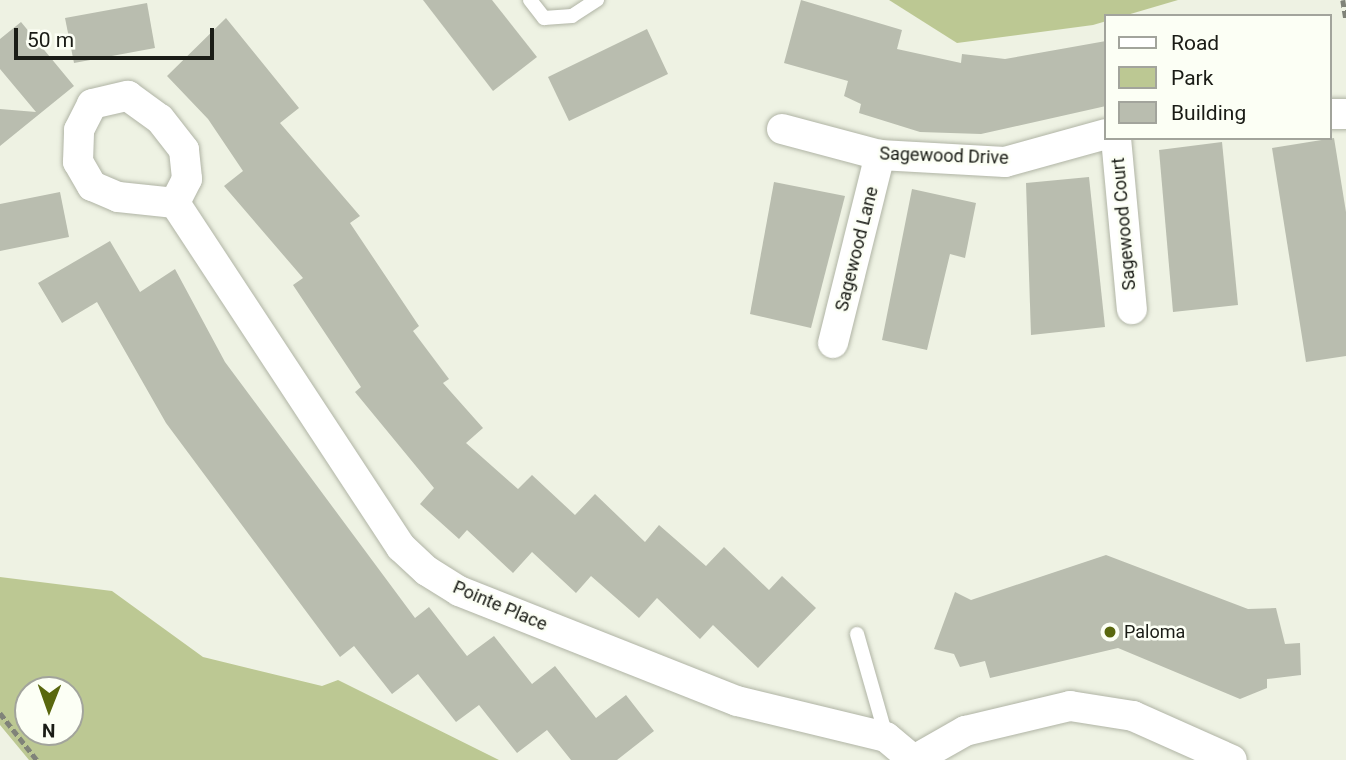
<!DOCTYPE html>
<style>
body{margin:0}
#map{position:relative;width:1346px;height:760px;overflow:hidden;background:#eef2e3;font-family:Roboto,sans-serif}
div>[style]{position:absolute}
.green>*{inset:0;background:#bcc893}
.building>*{inset:0;background:#b9bdaf}
.path>*{height:4.5px;margin-top:-2.25px;transform-origin:0;background:repeating-linear-gradient(90deg,#808379 0 7px,transparent 0 10.5px)}
.roads{filter:drop-shadow(0 0 2px #b0b4a5) drop-shadow(0 0 2px #b0b4a5)}
.service>*{height:14px;margin:-7px;padding:0 7px;transform-origin:7px;border-radius:7px;background:#fff}
.minor>*{height:30px;margin:-15px;padding:0 15px;transform-origin:15px;border-radius:15px;background:#fff}
.dots>*{width:19px;height:19px;translate:-50% -50%;box-sizing:border-box;border:4px solid #fcfff5;border-radius:50%}
span{translate:-50% -50%;white-space:nowrap;text-align:center;line-height:1.15;-webkit-text-stroke:5px #fcfff5;paint-order:stroke}
.street-label{font-size:18px;color:#1a1c16}
.poi-label{font-size:18px;color:#1a1c16}
.left{translate:0 -50%;text-align:left}
.legend{position:absolute;left:1104px;top:14px;width:228px;height:126px;box-sizing:border-box;background:#fcfff5;border:2px solid #a2a49c;margin:0;padding:9px 12px;list-style:none;font-size:21px;color:#1a1c16}
.legend li{display:flex;align-items:center;gap:14px;height:35px}
.legend b{width:35px;border:2px solid #a2a49c}
.north{position:absolute;left:14px;top:676px;width:70px;height:70px;box-sizing:border-box;background:#fcfff5;border:2px solid #a2a49c;border-radius:50%;rotate:181deg;font-size:19px;font-weight:700;line-height:28px;text-align:center;color:#1a1c16}
.north::after{content:'';display:block;margin:auto;width:24px;height:32px;background:#59670e;clip-path:polygon(50% 0,100% 100%,50% 72%,0 100%)}
.scale{position:absolute;left:14px;top:28px;width:200px;height:32px;box-sizing:border-box;border:4px solid #1a1c16;border-top:0;padding-left:9px;font-size:21px;line-height:24px;white-space:nowrap;color:#1a1c16;-webkit-text-stroke:5px #fcfff5;paint-order:stroke}
</style>
<div id="map">
<div class="green">
<i style="clip-path:polygon(889px 0,1178px 0,1093px 25px,957px 43px)"></i>
<i style="clip-path:polygon(evenodd,0 577px,112px 591px,203px 657px,322px 686px,338px 680px,499px 760px,29px 760px,0 725px,0 577px,70px 690px,70px 732px,28px 732px,28px 690px,70px 690px)"></i>
</div>
<div class="building">
<i style="clip-path:polygon(423px 0,492px 0,537px 57px,493px 91px)"></i>
<i style="clip-path:polygon(801px 0,902px 30px,897px 49px,961px 63px,962px 54px,1005px 59px,1106px 41px,1106px 106px,981px 134px,920px 132px,859px 113px,861px 104px,844px 96px,848px 81px,784px 63px)"></i>
<i style="clip-path:polygon(147px 3px,155px 48px,74px 63px,65px 18px)"></i>
<i style="clip-path:polygon(226px 18px,299px 108px,280px 123px,360px 216px,350px 223px,419px 326px,413px 331px,449px 379px,443px 383px,483px 428px,466px 443px,518px 489px,532px 475px,575px 515px,595px 494px,645px 542px,659px 525px,706px 566px,724px 547px,769px 590px,782px 576px,816px 608px,758px 668px,713px 625px,700px 639px,657px 598px,639px 618px,591px 576px,576px 593px,532px 552px,513px 573px,467px 530px,459px 539px,420px 504px,434px 488px,355px 392px,361px 387px,293px 285px,303px 278px,224px 186px,243px 171px,208px 119px,167px 76px)"></i>
<i style="clip-path:polygon(21px 22px,74px 86px,0 146px,0 109px,36px 112px,0 69px,0 39px)"></i>
<i style="clip-path:polygon(647px 29px,668px 74px,569px 121px,548px 77px)"></i>
<i style="clip-path:polygon(1334px 138px,1346px 212px,1346px 356px,1306px 362px,1272px 148px)"></i>
<i style="clip-path:polygon(1222px 142px,1238px 305px,1173px 312px,1159px 150px)"></i>
<i style="clip-path:polygon(1089px 177px,1105px 327px,1031px 335px,1026px 183px)"></i>
<i style="clip-path:polygon(774px 182px,845px 196px,811px 328px,750px 314px)"></i>
<i style="clip-path:polygon(912px 189px,976px 203px,965px 258px,950px 254px,927px 350px,882px 340px)"></i>
<i style="clip-path:polygon(60px 192px,69px 237px,0 251px,0 204px)"></i>
<i style="clip-path:polygon(110px 241px,140px 292px,175px 269px,225px 362px,415px 618px,429px 607px,467px 656px,494px 636px,532px 684px,555px 666px,596px 718px,626px 695px,654px 731px,617px 760px,571px 760px,547px 730px,517px 753px,479px 705px,456px 722px,418px 674px,392px 694px,354px 646px,340px 657px,166px 423px,97px 302px,62px 323px,38px 283px)"></i>
<i style="clip-path:polygon(1106px 555px,1248px 609px,1276px 608px,1285px 644px,1300px 643px,1301px 675px,1267px 679px,1267px 688px,1240px 699px,1118px 648px,990px 678px,985px 661px,960px 667px,954px 654px,934px 649px,955px 592px,971px 600px)"></i>
</div>
<div class="path">
<i style="left:1343px;top:0;width:18px;rotate:81deg"></i>
<i style="left:0;top:713px;width:60px;rotate:51.8deg"></i>
</div>
<div class="roads">
<div class="service">
<i style="left:530px;top:0;width:23px;rotate:52deg"></i>
<i style="left:544px;top:18px;width:28px;rotate:-4deg"></i>
<i style="left:572px;top:16px;width:30px;rotate:-33deg"></i>
<i style="left:857px;top:634px;width:106px;rotate:74.1deg"></i>
</div>
<div class="minor">
<i style="left:128px;top:96px;width:39px;rotate:36deg"></i>
<i style="left:160px;top:119px;width:39px;rotate:52deg"></i>
<i style="left:184px;top:150px;width:29px;rotate:84deg"></i>
<i style="left:187px;top:179px;width:27px;rotate:117deg"></i>
<i style="left:175px;top:203px;width:57px;rotate:-174deg"></i>
<i style="left:118px;top:197px;width:28px;rotate:-157deg"></i>
<i style="left:92px;top:186px;width:28px;rotate:-120deg"></i>
<i style="left:78px;top:162px;width:32px;rotate:-88deg"></i>
<i style="left:79px;top:130px;width:29px;rotate:-63deg"></i>
<i style="left:92px;top:104px;width:37px;rotate:-13deg"></i>
<i style="left:1330px;top:114px;width:16px"></i>
<i style="left:782px;top:129px;width:101px;rotate:14.9deg"></i>
<i style="left:880px;top:155px;width:125px;rotate:3.2deg"></i>
<i style="left:1005px;top:162px;width:105px;rotate:-15.5deg"></i>
<i style="left:1116px;top:138px;width:172px;rotate:84.7deg"></i>
<i style="left:175px;top:203px;width:412px;rotate:56.7deg"></i>
<i style="left:401px;top:547px;width:35px;rotate:43deg"></i>
<i style="left:427px;top:571px;width:38px;rotate:32deg"></i>
<i style="left:459px;top:591px;width:299px;rotate:21.6deg"></i>
<i style="left:737px;top:701px;width:153px;rotate:13.6deg"></i>
<i style="left:886px;top:737px;width:35px;rotate:40deg"></i>
<i style="left:833px;top:343px;width:194px;rotate:-76deg"></i>
<i style="left:914px;top:760px;width:59px;rotate:-29.6deg"></i>
<i style="left:965px;top:731px;width:108px;rotate:-13.4deg"></i>
<i style="left:1070px;top:706px;width:64px;rotate:9deg"></i>
<i style="left:1133px;top:716px;width:108px;rotate:24deg"></i>
</div>
</div>
<div class="dots">
<i style="left:1110px;top:632px;background:#59670e"></i>
</div>
<div class="street-label">
<span style="left:944px;top:156px;rotate:2deg">Sagewood Drive</span>
<span style="left:1124px;top:224px;rotate:-95deg">Sagewood Court</span>
<span style="left:857px;top:249px;rotate:-76deg">Sagewood Lane</span>
<span style="left:500px;top:606px;rotate:23deg">Pointe Place</span>
</div>
<div class="poi-label">
<span class="left" style="left:1124px;top:632px">Paloma</span>
</div>
<ul class="legend">
<li><b style="height:9px;background:#fff"></b>Road</li>
<li><b style="height:19px;background:#bcc893"></b>Park</li>
<li><b style="height:19px;background:#b9bdaf"></b>Building</li>
</ul>
<div class="north">N</div>
<div class="scale">50 m</div>
</div>
